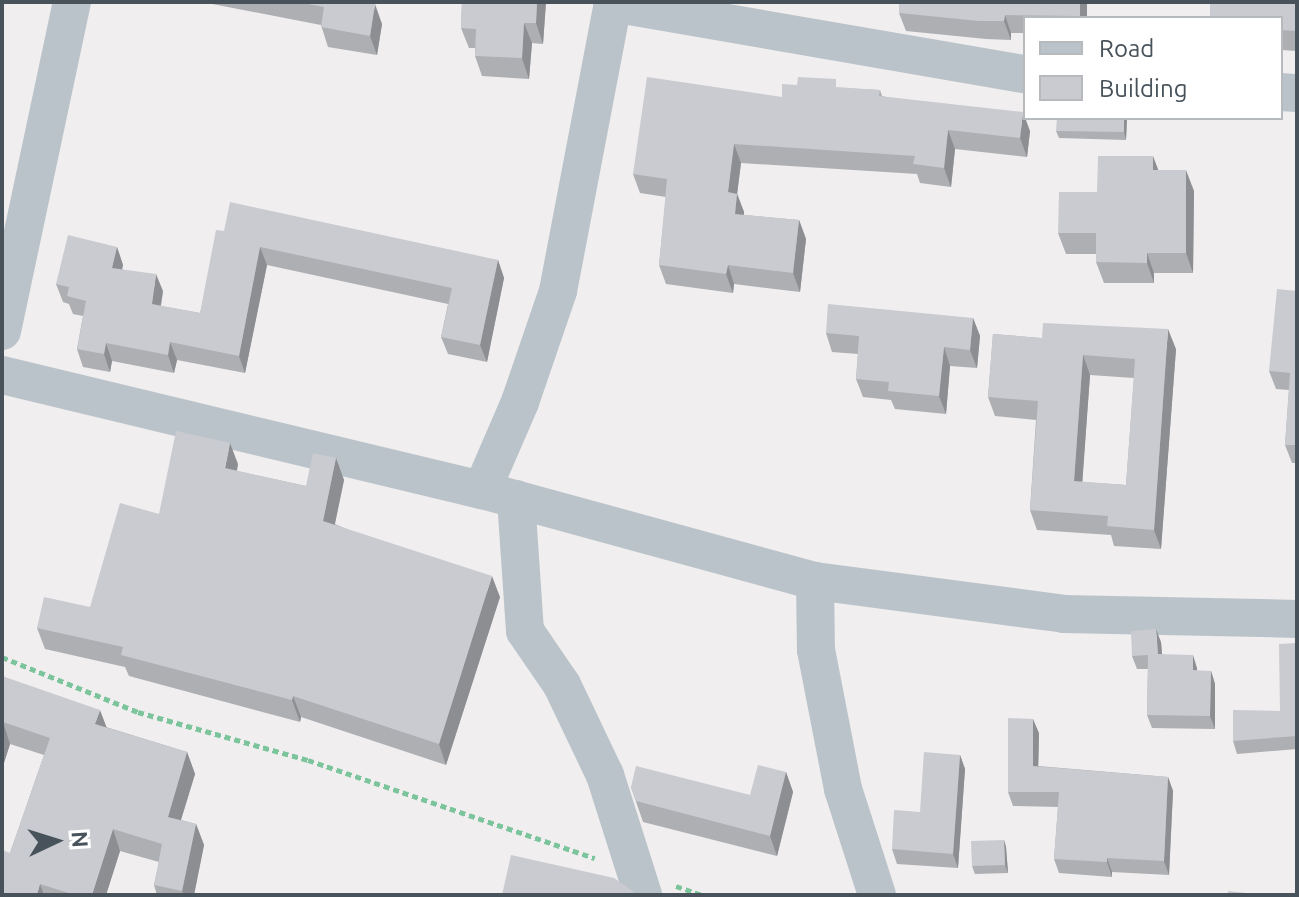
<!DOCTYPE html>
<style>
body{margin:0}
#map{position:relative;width:1299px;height:897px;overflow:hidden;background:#f0eeee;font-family:Ubuntu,sans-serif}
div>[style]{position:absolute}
.path>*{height:5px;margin-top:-2.5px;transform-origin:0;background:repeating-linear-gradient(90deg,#7cc49c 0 6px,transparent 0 10px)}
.minor>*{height:38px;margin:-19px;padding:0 19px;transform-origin:19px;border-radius:19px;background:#bbc3ca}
.wall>*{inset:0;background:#adafb3}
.shaded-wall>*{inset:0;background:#8d8e92}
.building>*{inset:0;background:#c9cbd0}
span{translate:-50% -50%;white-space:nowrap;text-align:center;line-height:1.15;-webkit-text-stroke:7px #fff;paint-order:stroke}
.frame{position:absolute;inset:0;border:4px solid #48525a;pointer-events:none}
.legend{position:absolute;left:1023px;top:16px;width:260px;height:104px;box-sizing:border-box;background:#fff;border:2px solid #b6babd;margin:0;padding:10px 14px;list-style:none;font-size:24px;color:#48525a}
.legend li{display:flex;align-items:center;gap:16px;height:40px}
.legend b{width:40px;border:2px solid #b6babd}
.north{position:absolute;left:16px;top:801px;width:80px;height:80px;-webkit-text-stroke:6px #fff;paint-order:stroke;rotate:86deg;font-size:22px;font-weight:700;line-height:32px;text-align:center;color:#48525a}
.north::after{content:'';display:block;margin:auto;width:28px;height:36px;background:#48525a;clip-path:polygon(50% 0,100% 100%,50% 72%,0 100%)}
</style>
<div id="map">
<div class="path">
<i style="left:2px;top:657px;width:147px;rotate:22deg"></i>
<i style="left:138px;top:712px;width:177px;rotate:15.8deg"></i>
<i style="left:308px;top:760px;width:303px;rotate:18.9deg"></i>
<i style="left:676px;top:886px;width:28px;rotate:19deg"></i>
</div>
<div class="minor">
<i style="left:612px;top:3px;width:419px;rotate:9.8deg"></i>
<i style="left:1281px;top:92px;width:16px;rotate:4deg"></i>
<i style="left:2px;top:331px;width:336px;rotate:-78deg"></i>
<i style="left:2px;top:375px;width:494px;rotate:13.5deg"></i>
<i style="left:482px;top:490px;width:96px;rotate:-66.6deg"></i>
<i style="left:520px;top:402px;width:117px;rotate:-71.1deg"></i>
<i style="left:558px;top:291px;width:294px;rotate:-79.2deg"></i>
<i style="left:482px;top:490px;width:345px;rotate:15.3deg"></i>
<i style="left:815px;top:581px;width:251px;rotate:7.5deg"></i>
<i style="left:1064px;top:614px;width:233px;rotate:1.2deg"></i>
<i style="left:516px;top:499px;width:132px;rotate:86.1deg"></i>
<i style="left:525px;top:631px;width:65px;rotate:55.6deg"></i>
<i style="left:562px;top:685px;width:100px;rotate:64.5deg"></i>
<i style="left:605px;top:775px;width:126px;rotate:72.4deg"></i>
<i style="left:815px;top:581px;width:69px;rotate:89.2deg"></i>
<i style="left:816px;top:650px;width:142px;rotate:79deg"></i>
<i style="left:843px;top:789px;width:111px;rotate:72.2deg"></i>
</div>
<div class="wall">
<i style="clip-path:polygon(202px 2px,367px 2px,382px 24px,377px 55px,328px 47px,321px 25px)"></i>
<i style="clip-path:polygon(462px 2px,546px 2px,543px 44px,532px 43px,529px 79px,482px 76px,475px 56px,475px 48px,469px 48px,461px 28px)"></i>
<i style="clip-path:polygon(1087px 2px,1087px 18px,1025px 18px,1025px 33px,1011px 33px,1011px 40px,986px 39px,906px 31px,899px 13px)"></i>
<i style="clip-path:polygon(1297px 2px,1297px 51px,1281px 50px,1281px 18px,1211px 18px,1210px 16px)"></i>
<i style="clip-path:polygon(839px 88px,880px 90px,882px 96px,1030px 131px,1027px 157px,955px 149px,951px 187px,920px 183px,917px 174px,741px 163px,737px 193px,744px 212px,744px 215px,799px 220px,806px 239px,800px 292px,734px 284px,733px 293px,666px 284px,659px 265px,666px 197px,640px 193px,633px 174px,782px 97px)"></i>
<i style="clip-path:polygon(1127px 118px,1126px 140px,1059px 138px,1056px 131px)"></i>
<i style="clip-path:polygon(1159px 170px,1194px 191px,1193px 273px,1154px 273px,1154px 283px,1104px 283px,1096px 262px,1096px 254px,1066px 254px,1058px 233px,1097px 192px)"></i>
<i style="clip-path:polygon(224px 231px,498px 260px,504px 278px,487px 362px,448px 354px,441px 337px,448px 304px,267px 265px,245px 373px,177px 360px,174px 373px,112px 361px,110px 372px,83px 367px,77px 349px,83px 316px,73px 314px,69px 304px,63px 302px,56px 284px,117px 247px,123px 265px,122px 269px,163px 291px,161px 306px,200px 313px)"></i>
<i style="clip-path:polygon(1297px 291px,1297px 463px,1292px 463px,1285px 445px,1289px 390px,1276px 389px,1269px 371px)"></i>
<i style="clip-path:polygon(973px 318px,980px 336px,977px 368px,950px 366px,946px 414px,895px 409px,891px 400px,863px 397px,856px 379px,858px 354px,832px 352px,826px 333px)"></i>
<i style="clip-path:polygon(evenodd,993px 334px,1176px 349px,1161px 549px,1114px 546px,1111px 535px,1037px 530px,1030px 510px,1036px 420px,995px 416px,988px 397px,993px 334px,1090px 375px,1134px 378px,1126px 485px,1082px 482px,1090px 375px)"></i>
<i style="clip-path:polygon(336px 458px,344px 480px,335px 524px,500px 597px,446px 765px,301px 717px,300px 722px,129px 676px,125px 667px,45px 649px,37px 628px,90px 607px,159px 514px,238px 464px,237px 471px,306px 486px)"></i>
<i style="clip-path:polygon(1161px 642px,1162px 654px,1197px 668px,1197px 671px,1211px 671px,1215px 684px,1215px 729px,1152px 728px,1147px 715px,1148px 669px,1137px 669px,1132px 656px)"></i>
<i style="clip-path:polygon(1297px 643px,1297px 749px,1237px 754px,1233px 741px,1280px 711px)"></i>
<i style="clip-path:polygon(2px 676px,106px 727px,187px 752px,195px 774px,181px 820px,196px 824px,204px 845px,194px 895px,157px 895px,154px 885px,159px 862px,120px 851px,106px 895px,2px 895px,10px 853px,44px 755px,10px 744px,2px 769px)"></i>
<i style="clip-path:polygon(1039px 733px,1038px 766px,1168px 777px,1173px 791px,1169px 875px,1112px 872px,1112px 877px,1059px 873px,1054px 859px,1058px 807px,1013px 806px,1008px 792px)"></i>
<i style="clip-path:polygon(960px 755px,965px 769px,958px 868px,897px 864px,892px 849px,920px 812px)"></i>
<i style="clip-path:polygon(786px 772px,793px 792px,777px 856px,643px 822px,631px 787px,750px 795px)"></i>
<i style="clip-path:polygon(1004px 840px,1006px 847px,1008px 873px,975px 874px,972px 866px)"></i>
</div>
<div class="shaded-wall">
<i style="clip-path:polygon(537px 2px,546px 2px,543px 44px,536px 23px)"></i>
<i style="clip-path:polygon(1080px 2px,1087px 2px,1087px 18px,1080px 18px)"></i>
<i style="clip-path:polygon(375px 4px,382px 24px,377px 55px,370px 36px)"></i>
<i style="clip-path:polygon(1005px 15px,1011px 33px,1011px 40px,1004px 21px)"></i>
<i style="clip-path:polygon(524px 23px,532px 43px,529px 79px,522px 58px)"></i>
<i style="clip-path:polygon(1023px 112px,1030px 131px,1027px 157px,1020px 138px)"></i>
<i style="clip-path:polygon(1124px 118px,1127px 118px,1126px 140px,1124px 132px)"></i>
<i style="clip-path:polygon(948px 130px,955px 149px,951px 187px,944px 168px)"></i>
<i style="clip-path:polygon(734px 144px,741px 163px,735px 211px,728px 192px)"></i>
<i style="clip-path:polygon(1153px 156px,1161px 177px,1153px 170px)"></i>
<i style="clip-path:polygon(1186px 170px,1194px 191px,1193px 273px,1186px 253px)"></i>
<i style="clip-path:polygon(737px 194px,744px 212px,742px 233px,735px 214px)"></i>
<i style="clip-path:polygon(799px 220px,806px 239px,800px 292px,793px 273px)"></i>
<i style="clip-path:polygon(117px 247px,123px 265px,118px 286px,112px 268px)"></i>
<i style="clip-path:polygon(260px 247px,267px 265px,245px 373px,239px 356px)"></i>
<i style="clip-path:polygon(1147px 253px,1154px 273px,1154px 283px,1147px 263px)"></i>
<i style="clip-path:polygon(498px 260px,504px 278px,487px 362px,480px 345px)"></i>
<i style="clip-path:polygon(728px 265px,734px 284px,733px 293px,726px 274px)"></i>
<i style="clip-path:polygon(156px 274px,163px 291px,158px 322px,152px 304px)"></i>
<i style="clip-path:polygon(973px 318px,980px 336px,977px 368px,970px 350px)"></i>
<i style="clip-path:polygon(1168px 329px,1176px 349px,1161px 549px,1154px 530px)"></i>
<i style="clip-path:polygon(170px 342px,177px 360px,174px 373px,168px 355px)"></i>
<i style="clip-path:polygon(106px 343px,112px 361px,110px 372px,104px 354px)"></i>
<i style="clip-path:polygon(944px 347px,950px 366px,946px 414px,939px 396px)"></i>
<i style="clip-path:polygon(1083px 355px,1090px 375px,1081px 501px,1074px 481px)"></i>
<i style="clip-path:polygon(230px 443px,238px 464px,233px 489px,225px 468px)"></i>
<i style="clip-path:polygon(336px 458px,344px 480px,331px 542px,323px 521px)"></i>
<i style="clip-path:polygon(492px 576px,500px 597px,446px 765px,439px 744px)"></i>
<i style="clip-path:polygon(1156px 629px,1161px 642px,1163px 667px,1158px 654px)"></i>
<i style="clip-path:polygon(1193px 655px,1197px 668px,1197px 684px,1193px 670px)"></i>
<i style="clip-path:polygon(1211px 671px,1215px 684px,1215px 729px,1210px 716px)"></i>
<i style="clip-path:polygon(293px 696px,301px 717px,300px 722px,292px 700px)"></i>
<i style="clip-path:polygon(100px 710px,108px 731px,95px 724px)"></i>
<i style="clip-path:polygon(1033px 719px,1039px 733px,1038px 780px,1033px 766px)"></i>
<i style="clip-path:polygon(3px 722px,10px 744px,2px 769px,2px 724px)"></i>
<i style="clip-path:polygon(187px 752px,195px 774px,175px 839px,168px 817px)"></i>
<i style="clip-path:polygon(960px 755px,965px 769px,958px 868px,953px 854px)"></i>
<i style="clip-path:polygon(786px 772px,793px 792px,777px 856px,770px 836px)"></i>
<i style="clip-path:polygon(1168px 777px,1173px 791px,1169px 875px,1164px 861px)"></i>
<i style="clip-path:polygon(196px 824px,204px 845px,194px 895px,184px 895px,182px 891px)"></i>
<i style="clip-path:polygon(113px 829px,120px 851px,106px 895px,92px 895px)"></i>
<i style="clip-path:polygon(1004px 840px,1006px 847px,1008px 873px,1005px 865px)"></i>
<i style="clip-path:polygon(1107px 858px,1112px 872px,1112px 877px,1107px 862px)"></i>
<i style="clip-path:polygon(40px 884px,44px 895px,37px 895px)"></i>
</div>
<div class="building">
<i style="clip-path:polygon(297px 2px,364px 2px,375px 4px,370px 36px,321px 27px,324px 7px)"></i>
<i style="clip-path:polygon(462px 2px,537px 2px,536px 23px,524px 23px,522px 58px,475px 56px,476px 29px,461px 28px)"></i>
<i style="clip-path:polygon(899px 2px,1080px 2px,1080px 16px,1005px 15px,1004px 21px,979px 21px,899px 13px)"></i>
<i style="clip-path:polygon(1210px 2px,1297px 2px,1297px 31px,1281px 30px,1281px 18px,1210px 16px)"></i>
<i style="clip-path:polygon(647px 77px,782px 97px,782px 84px,797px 85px,798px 77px,836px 79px,836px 87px,880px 90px,879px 96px,1023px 112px,1020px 138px,948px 130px,944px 168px,913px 164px,915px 156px,734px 144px,728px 192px,737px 194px,735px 214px,799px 220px,793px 273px,728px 265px,726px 274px,659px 265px,667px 179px,633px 174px)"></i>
<i style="clip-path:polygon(1057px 118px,1124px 118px,1124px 132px,1056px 131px)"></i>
<i style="clip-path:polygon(1098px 156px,1153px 156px,1153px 170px,1186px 170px,1186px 253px,1147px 253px,1147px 263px,1096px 262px,1096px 233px,1058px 233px,1059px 192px,1097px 192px)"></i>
<i style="clip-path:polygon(230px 202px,498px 260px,480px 345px,441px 337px,452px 288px,260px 247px,239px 356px,170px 342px,168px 355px,106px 343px,104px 354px,77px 349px,86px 301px,67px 296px,69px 287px,56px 284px,68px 235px,117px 247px,112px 268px,156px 274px,152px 304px,200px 313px,216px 230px,224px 231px)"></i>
<i style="clip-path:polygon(1277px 289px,1297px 291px,1297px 445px,1285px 445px,1290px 373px,1269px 371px)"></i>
<i style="clip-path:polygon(828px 304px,973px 318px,970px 350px,944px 347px,939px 396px,888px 391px,889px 382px,856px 379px,859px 336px,826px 333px)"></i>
<i style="clip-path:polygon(evenodd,1043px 323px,1168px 329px,1154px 530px,1107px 526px,1108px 516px,1030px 510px,1038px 401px,988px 397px,993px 334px,1042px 338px,1043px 323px,1083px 355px,1135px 359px,1126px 485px,1074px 481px,1083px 355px)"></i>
<i style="clip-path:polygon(176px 431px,230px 443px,225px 468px,306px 486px,313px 453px,336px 458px,323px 521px,492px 576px,439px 744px,293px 696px,292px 700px,121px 655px,123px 647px,37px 628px,44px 597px,90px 607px,120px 503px,159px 514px)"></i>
<i style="clip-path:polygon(1156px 629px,1158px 654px,1193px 655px,1193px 670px,1211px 671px,1210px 716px,1147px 715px,1148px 655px,1132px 656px,1131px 631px)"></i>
<i style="clip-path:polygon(1297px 643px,1297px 736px,1233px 741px,1233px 710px,1280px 711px,1279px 644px)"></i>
<i style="clip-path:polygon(2px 676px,100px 710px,95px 724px,187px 752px,168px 817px,196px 824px,182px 891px,154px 885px,162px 844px,113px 829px,92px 895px,75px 895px,40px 884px,37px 895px,2px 895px,2px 850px,10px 853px,50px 738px,3px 722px,2px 724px)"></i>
<i style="clip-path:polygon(1008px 718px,1033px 719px,1033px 766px,1168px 777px,1164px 861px,1107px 858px,1107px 862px,1054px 859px,1059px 792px,1008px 792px)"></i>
<i style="clip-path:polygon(924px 752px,960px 755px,953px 854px,892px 849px,894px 810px,920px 812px)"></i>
<i style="clip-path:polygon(758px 765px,786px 772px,770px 836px,636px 801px,631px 787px,636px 766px,750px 795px)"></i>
<i style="clip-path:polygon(1004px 840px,1005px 865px,972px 866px,971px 841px)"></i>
<i style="clip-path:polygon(511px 855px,614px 878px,633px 891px,632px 895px,502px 895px)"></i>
<i style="clip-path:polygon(1228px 891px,1264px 895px,1228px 895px)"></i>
</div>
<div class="frame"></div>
<ul class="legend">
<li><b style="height:10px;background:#bbc3ca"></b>Road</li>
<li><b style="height:22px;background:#c9cbd0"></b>Building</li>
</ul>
<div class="north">N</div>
</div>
